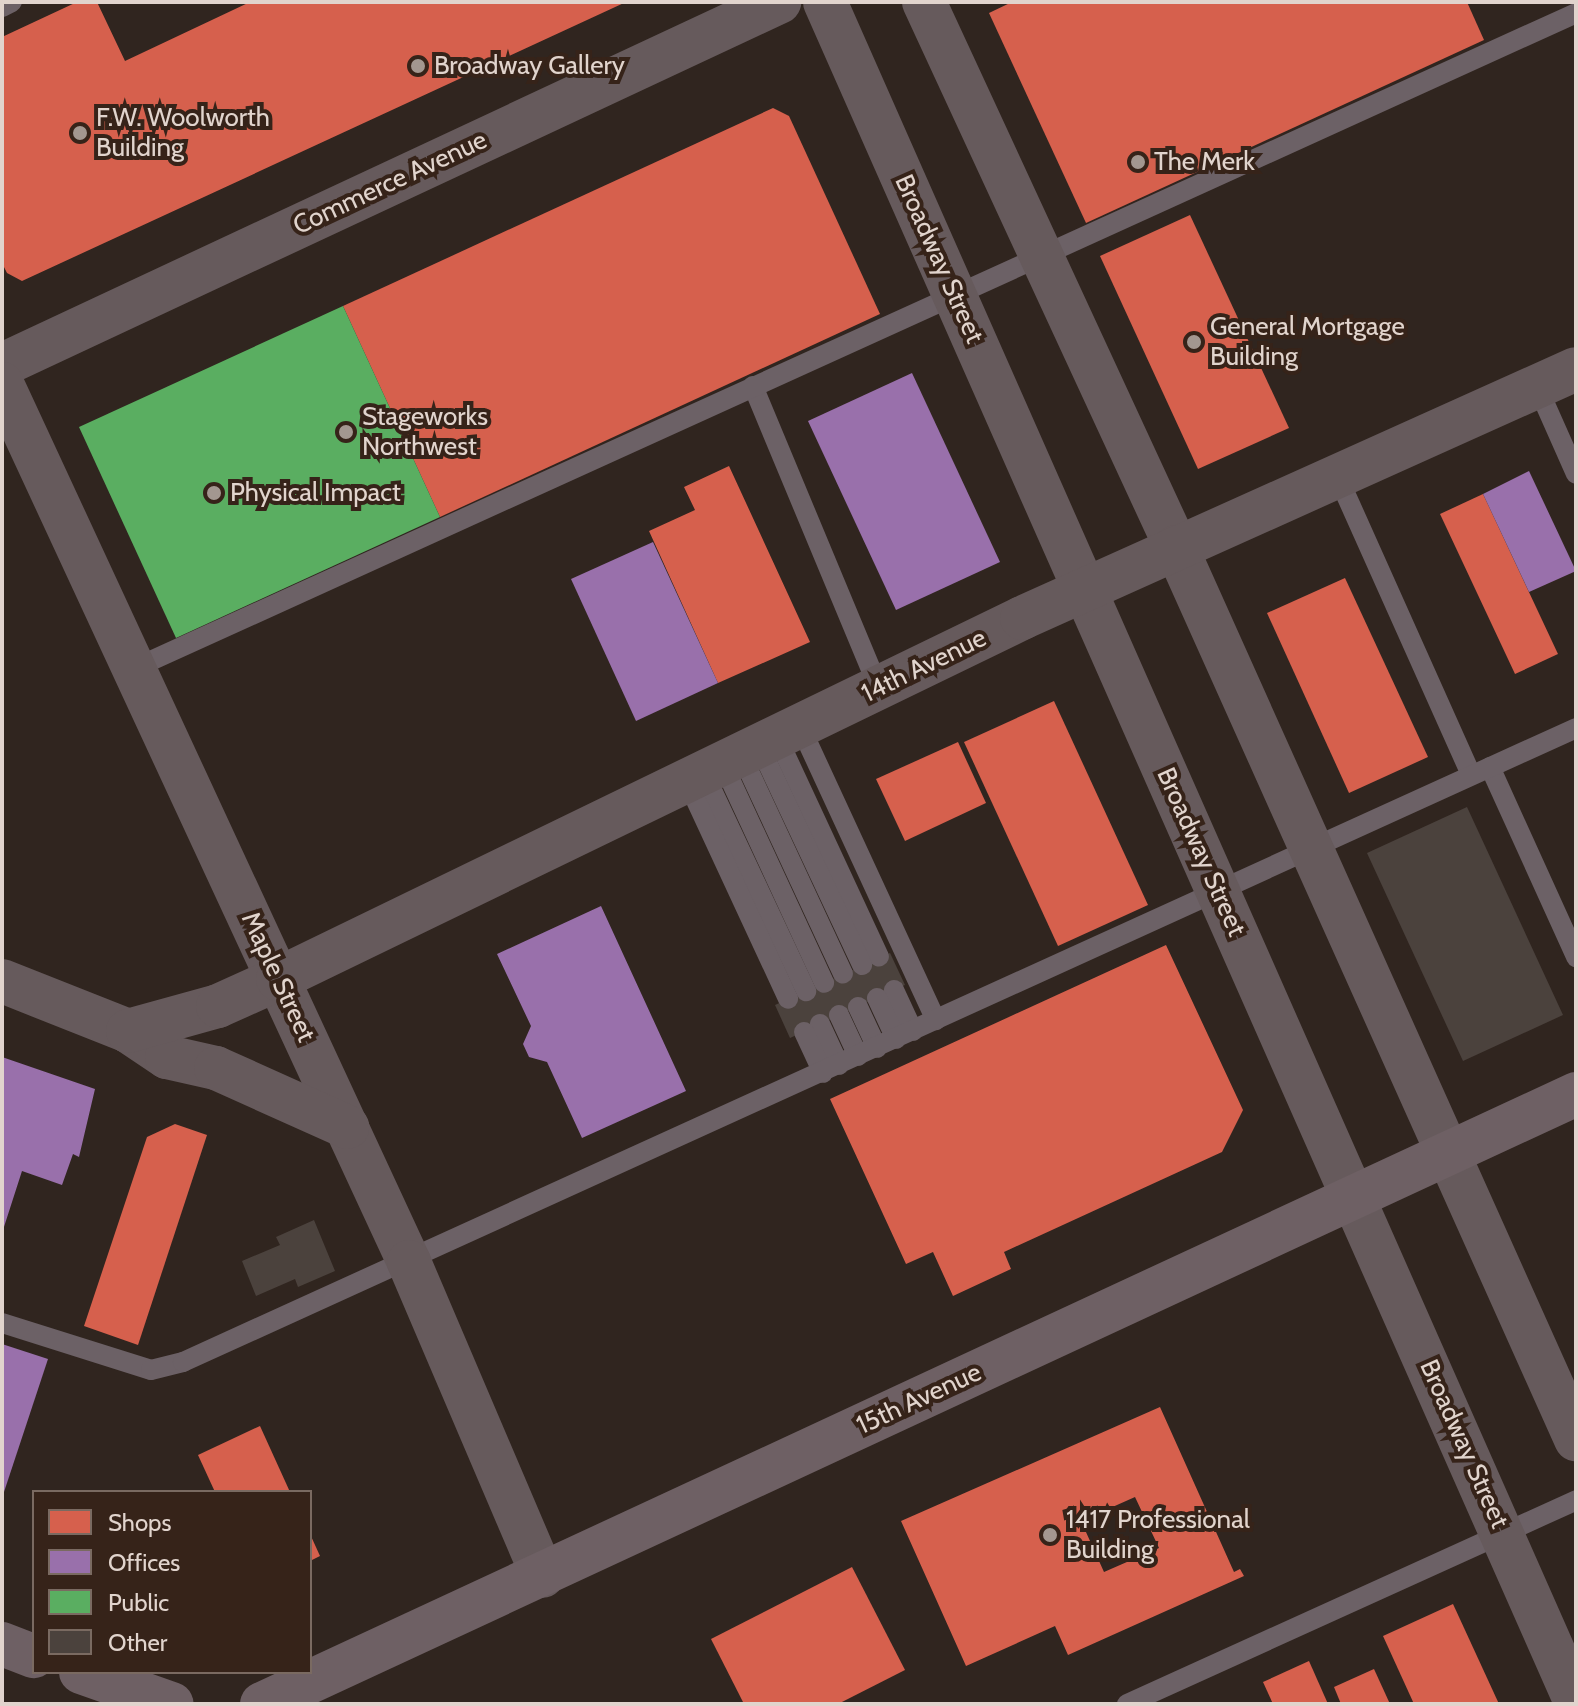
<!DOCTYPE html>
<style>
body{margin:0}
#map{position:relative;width:1578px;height:1706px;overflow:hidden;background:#30251f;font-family:Cabin,sans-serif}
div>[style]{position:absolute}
.shops>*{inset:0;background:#d6604d}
.offices>*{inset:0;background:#9970ab}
.public>*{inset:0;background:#5aae61}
.building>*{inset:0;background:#4b423d}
.lane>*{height:20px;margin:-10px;padding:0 10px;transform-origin:10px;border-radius:10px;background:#6c6166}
.secondary>*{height:44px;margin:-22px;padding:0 22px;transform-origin:22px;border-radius:22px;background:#665a5c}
.primary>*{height:44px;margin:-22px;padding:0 22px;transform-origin:22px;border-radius:22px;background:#6e6064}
.dots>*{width:22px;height:22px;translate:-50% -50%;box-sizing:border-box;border:4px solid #362319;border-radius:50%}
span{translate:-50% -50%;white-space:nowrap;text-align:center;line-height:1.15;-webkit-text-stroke:8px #362319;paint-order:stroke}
.poi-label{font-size:26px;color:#e1d4cd}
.left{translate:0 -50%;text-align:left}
.street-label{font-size:26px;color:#e1d4cd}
.frame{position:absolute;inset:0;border:4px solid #e1d4cd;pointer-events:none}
.legend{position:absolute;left:32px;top:1490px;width:280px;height:184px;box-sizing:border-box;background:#362319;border:2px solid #7a6a61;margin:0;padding:10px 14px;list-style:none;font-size:24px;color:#e1d4cd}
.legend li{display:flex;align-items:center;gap:16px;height:40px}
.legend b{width:40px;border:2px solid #7a6a61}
</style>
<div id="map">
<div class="shops">
<i style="clip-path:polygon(77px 2px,97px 2px,125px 61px,250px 2px,626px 2px,22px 281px,7px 273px,2px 263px,2px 37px)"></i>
<i style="clip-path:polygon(1012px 2px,1467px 2px,1484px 40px,1086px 223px,989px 13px)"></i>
<i style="clip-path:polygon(773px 108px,789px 116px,880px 314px,440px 517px,343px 306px)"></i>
<i style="clip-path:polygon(1190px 215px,1289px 428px,1198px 469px,1100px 256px)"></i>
<i style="clip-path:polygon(729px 466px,810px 642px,718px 683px,649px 531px,695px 510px,684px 487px)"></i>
<i style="clip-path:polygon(1483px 494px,1558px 654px,1515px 674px,1440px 514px)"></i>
<i style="clip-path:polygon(1345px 578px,1428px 757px,1349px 793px,1267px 613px)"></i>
<i style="clip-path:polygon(1054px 701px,1148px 905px,1058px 946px,964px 742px)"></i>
<i style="clip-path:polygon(958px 742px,986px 803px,905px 841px,876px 779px)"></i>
<i style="clip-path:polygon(1166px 945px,1243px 1110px,1222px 1152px,1004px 1252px,1011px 1269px,953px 1296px,933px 1252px,906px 1264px,830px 1099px)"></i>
<i style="clip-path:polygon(175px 1124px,207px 1135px,138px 1345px,84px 1326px,147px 1137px)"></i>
<i style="clip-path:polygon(evenodd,1160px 1407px,1234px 1572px,1240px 1569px,1244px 1576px,1068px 1655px,1055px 1626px,966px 1666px,901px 1521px,1160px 1407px,1135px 1497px,1159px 1548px,1104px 1572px,1081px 1521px,1135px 1497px)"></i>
<i style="clip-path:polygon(260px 1426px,290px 1492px,215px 1492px,198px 1455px)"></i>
<i style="clip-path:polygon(310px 1534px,320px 1556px,310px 1561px)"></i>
<i style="clip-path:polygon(852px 1567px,905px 1670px,838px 1704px,744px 1704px,711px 1639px)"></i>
<i style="clip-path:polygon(1453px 1604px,1499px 1704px,1414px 1704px,1383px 1636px)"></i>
<i style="clip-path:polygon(1309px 1661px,1328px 1704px,1273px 1704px,1263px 1682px)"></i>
<i style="clip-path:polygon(1374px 1669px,1390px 1704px,1341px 1704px,1334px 1687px)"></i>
</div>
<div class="offices">
<i style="clip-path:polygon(912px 373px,1000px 562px,896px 610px,808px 421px)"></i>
<i style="clip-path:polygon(1529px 471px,1576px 571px,1529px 592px,1483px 494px)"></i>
<i style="clip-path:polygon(653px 542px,718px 683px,636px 721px,571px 579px)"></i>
<i style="clip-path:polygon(601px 906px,686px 1091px,582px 1138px,547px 1062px,529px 1057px,523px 1044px,531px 1026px,497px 954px)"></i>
<i style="clip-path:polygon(2px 1057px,95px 1089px,79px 1157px,73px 1154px,62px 1185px,22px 1171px,3px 1230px)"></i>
<i style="clip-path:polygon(2px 1344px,48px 1359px,3px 1495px,2px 1495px)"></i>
</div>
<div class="public">
<i style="clip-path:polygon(343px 306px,440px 517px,176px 638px,79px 427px)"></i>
</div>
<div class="building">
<i style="clip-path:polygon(1467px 807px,1563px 1015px,1463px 1061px,1367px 853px)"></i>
<i style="clip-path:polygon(890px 953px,905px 985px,790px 1038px,775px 1005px)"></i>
<i style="clip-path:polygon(314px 1220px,335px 1271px,298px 1287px,295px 1279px,256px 1296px,242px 1261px,280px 1245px,276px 1237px)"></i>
</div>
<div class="lane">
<i style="left:2px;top:7px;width:11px;rotate:-27deg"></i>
<i style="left:753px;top:386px;width:327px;rotate:67.4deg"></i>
<i style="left:1537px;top:386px;width:96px;rotate:66.1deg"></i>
<i style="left:1337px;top:475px;width:328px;rotate:65.9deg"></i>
<i style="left:135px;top:668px;width:1583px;rotate:-24.44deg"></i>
<i style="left:800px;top:726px;width:324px;rotate:65.2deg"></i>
<i style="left:777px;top:737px;width:242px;rotate:65.1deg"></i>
<i style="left:759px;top:745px;width:243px;rotate:64.9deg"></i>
<i style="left:741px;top:754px;width:242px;rotate:65.1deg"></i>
<i style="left:723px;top:764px;width:241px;rotate:65.2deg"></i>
<i style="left:1490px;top:767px;width:209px;rotate:65.6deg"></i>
<i style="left:704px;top:773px;width:241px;rotate:64.9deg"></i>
<i style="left:687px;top:781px;width:240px;rotate:65.1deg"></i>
<i style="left:894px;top:990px;width:45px;rotate:65.1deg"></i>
<i style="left:877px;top:998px;width:45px;rotate:65.1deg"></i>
<i style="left:858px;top:1007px;width:45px;rotate:65.1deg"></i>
<i style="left:839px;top:1015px;width:45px;rotate:65.1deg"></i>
<i style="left:820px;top:1024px;width:45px;rotate:65.1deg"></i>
<i style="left:804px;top:1032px;width:45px;rotate:65.1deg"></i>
<i style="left:2px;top:1323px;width:156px;rotate:17.5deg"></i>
<i style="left:151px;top:1370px;width:33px;rotate:-14deg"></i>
<i style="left:183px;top:1362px;width:1530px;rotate:-24.47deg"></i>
<i style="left:1127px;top:1704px;width:493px;rotate:-24.4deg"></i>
</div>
<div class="secondary">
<i style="left:825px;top:2px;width:1858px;rotate:66.17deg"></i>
<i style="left:924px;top:2px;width:600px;rotate:65.18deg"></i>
<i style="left:1176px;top:547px;width:978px;rotate:65.85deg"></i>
<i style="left:2px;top:365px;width:858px;rotate:-25.04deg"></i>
<i style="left:2px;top:384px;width:968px;rotate:65.13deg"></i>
<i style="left:409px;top:1262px;width:341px;rotate:66.9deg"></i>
<i style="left:2px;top:981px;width:136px;rotate:21.6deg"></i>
<i style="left:128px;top:1031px;width:47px;rotate:33.7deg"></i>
<i style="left:167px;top:1057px;width:50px;rotate:12.7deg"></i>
<i style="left:216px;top:1068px;width:144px;rotate:24.2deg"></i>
<i style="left:128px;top:1031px;width:93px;rotate:-15.5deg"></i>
<i style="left:218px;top:1006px;width:66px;rotate:-24.2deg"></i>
<i style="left:278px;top:979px;width:827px;rotate:-25.88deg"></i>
<i style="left:1022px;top:618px;width:607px;rotate:-24.2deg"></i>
</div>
<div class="primary">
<i style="left:2px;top:1644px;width:34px;rotate:21deg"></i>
<i style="left:81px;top:1672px;width:96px;rotate:19.4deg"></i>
<i style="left:262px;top:1704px;width:1449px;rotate:-24.9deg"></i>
</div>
<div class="dots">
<i style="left:418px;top:66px;background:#a39790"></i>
<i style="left:80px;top:133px;background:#a39790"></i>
<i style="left:1138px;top:162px;background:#a39790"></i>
<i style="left:1194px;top:342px;background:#a39790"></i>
<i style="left:346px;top:432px;background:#a39790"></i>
<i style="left:214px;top:493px;background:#a39790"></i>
<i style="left:1050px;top:1535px;background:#a39790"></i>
</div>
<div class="poi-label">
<span class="left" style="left:434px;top:66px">Broadway Gallery</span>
<span class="left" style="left:96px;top:133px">F.W. Woolworth<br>Building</span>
<span class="left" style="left:1154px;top:162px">The Merk</span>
<span class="left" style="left:1210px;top:342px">General Mortgage<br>Building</span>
<span class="left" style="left:362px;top:432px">Stageworks<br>Northwest</span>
<span class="left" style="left:230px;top:493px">Physical Impact</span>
<span class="left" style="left:1066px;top:1535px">1417 Professional<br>Building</span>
</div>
<div class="street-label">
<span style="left:390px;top:183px;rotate:-25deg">Commerce Avenue</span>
<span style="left:939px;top:259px;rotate:66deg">Broadway Street</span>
<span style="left:924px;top:666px;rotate:-26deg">14th Avenue</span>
<span style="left:1201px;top:852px;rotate:66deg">Broadway Street</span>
<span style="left:278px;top:977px;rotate:65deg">Maple Street</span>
<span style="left:919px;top:1399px;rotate:-25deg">15th Avenue</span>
<span style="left:1464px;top:1444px;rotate:66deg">Broadway Street</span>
</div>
<div class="frame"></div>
<ul class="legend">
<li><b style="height:22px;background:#d6604d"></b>Shops</li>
<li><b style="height:22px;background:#9970ab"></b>Offices</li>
<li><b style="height:22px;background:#5aae61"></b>Public</li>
<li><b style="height:22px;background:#4b423d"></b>Other</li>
</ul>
</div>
